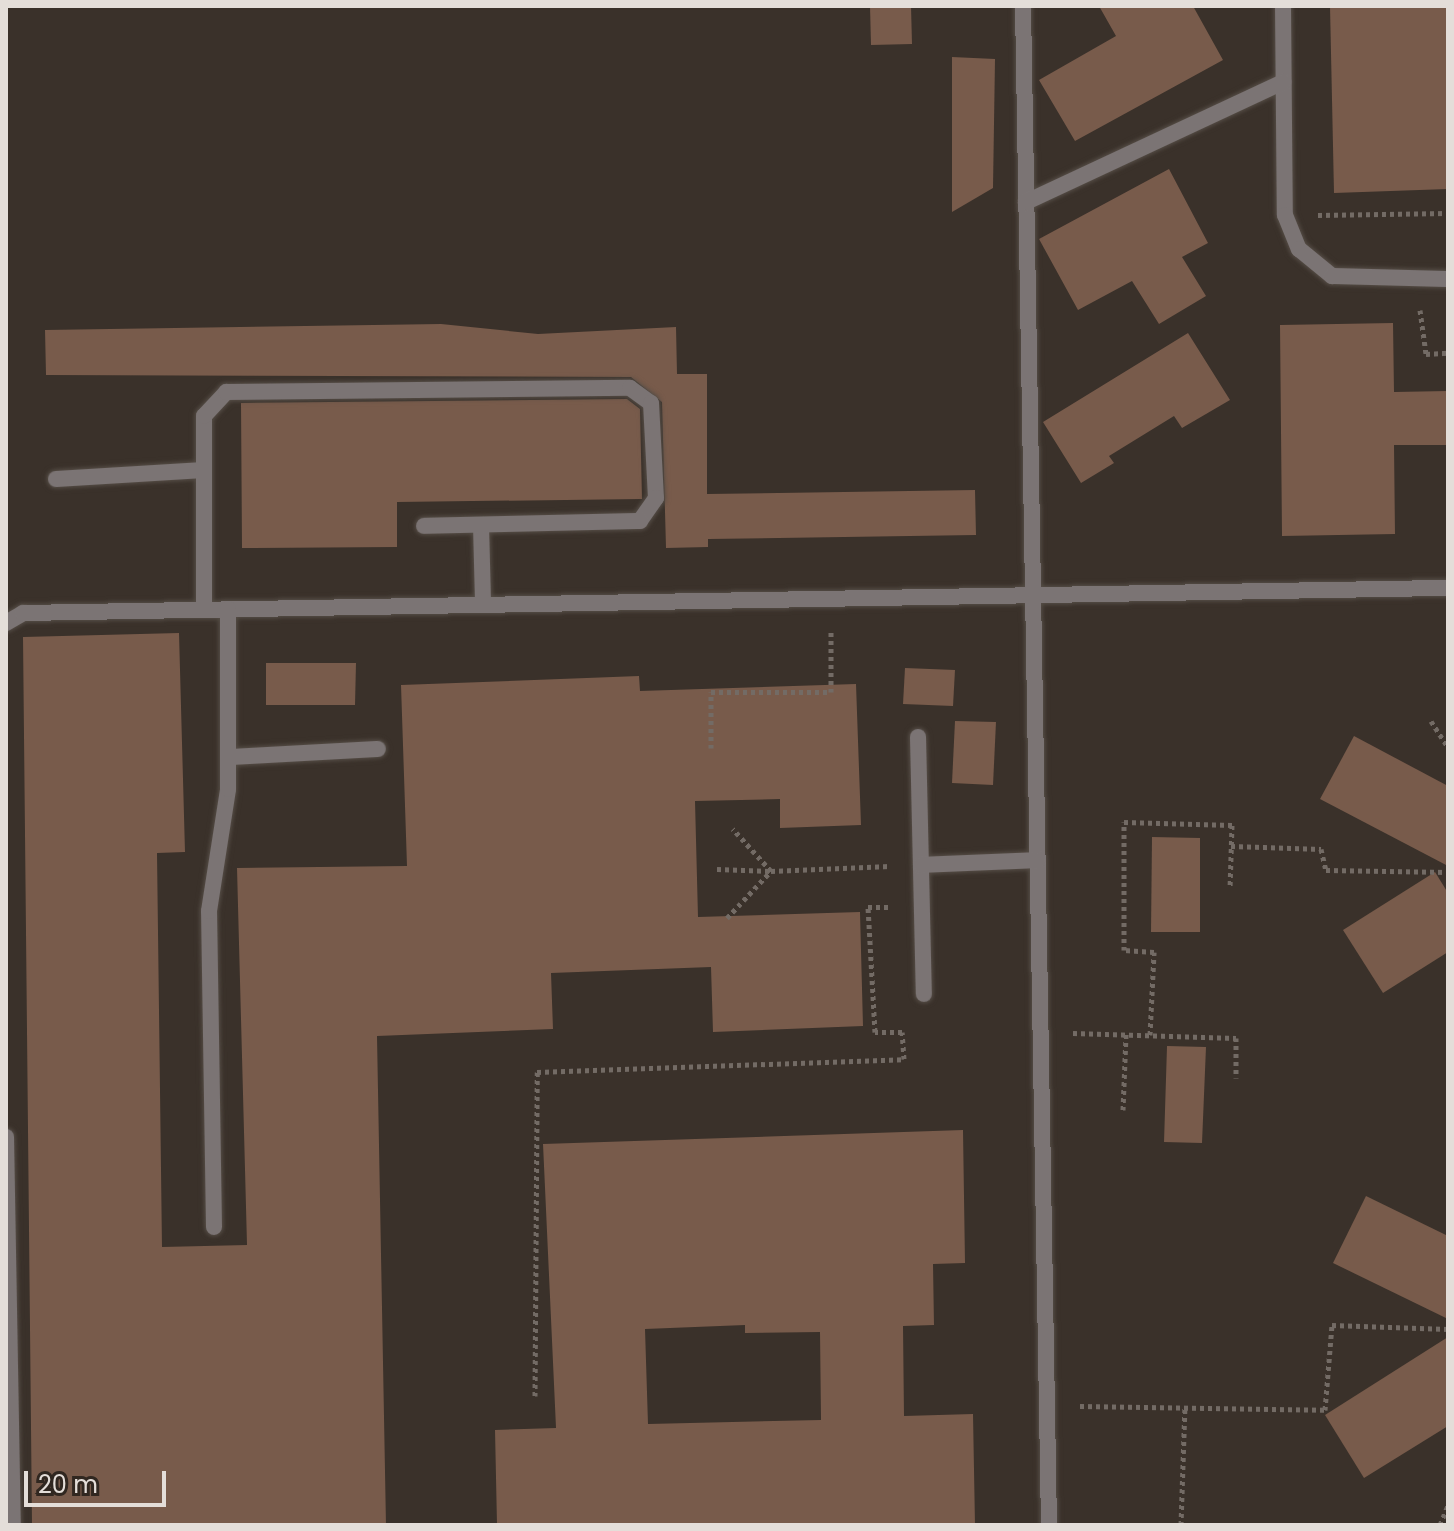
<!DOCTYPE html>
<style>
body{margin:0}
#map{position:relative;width:1454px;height:1531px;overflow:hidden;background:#3a312a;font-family:Poppins,sans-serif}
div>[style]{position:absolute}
.building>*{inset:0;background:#785b4b}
.path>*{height:5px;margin-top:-2.5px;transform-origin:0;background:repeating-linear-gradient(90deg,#736b65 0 4px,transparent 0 8px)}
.roads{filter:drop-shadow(0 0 2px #554d46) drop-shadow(0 0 2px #554d46)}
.service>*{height:16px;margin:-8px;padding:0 8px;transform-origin:8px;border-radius:8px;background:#7b7474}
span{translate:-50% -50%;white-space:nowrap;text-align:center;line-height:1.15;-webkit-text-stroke:8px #302720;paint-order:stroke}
.frame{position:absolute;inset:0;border:8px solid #e4ded9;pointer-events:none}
.scale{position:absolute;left:24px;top:1471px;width:142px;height:36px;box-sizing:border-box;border:4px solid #e4ded9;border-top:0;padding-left:10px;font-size:24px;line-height:28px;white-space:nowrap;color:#e4ded9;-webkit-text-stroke:6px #302720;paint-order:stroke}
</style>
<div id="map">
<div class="building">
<i style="clip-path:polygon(870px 6px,911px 6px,912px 44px,871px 45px)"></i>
<i style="clip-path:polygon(1099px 6px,1193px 6px,1223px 60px,1075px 141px,1039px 80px,1116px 36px)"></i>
<i style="clip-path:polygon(1330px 6px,1448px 6px,1448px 189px,1334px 193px)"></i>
<i style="clip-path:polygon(952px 57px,995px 59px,993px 188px,952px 212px)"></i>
<i style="clip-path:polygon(1169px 169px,1208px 243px,1182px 257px,1206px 296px,1159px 324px,1132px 281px,1078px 310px,1039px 239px)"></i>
<i style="clip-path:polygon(1393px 323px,1394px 392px,1448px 391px,1448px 445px,1394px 445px,1395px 534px,1282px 536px,1280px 325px)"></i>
<i style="clip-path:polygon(441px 324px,538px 334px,676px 327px,677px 374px,707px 374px,707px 494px,975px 490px,976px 535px,708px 539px,708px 547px,666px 548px,662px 402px,631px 377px,46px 375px,45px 330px)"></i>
<i style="clip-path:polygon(1188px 333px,1230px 400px,1182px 428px,1174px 416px,1109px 456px,1114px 463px,1081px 483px,1043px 422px)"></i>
<i style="clip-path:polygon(627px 399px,640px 409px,642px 499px,397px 502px,397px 547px,242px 548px,241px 403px)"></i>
<i style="clip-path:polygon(179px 633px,185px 852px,157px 853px,162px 1247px,247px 1245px,237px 868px,407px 866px,401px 685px,639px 676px,640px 691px,856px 684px,861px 825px,780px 828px,780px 799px,695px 801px,698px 917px,860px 912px,863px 1026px,713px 1032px,711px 967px,551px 973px,553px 1029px,377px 1036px,386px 1525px,32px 1525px,23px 637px)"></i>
<i style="clip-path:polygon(266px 663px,356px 663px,355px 705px,266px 705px)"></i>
<i style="clip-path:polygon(905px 668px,955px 670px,953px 706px,903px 704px)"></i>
<i style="clip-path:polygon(955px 721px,996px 722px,993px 785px,952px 783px)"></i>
<i style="clip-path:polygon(1354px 736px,1448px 786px,1448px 866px,1320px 799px)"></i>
<i style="clip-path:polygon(1152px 837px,1200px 838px,1200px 932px,1151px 932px)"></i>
<i style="clip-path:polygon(1435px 872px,1448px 893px,1448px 952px,1383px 993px,1343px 930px)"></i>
<i style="clip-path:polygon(1167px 1046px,1206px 1047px,1202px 1143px,1164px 1142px)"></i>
<i style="clip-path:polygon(evenodd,963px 1130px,965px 1263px,933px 1264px,934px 1325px,903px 1326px,904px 1416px,973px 1414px,975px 1525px,497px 1525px,495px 1430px,556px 1428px,543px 1144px,963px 1130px,745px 1325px,745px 1333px,820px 1332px,821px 1420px,648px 1424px,645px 1329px,745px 1325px)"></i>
<i style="clip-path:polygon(1366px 1196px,1448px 1236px,1448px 1319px,1333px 1263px)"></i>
<i style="clip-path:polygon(1448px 1337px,1448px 1426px,1364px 1478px,1325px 1415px)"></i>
</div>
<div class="path">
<i style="left:1318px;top:215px;width:130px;rotate:-0.9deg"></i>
<i style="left:1420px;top:310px;width:44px;rotate:82.2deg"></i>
<i style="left:1426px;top:354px;width:22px;rotate:-3deg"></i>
<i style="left:1431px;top:721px;width:31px;rotate:57deg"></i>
<i style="left:711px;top:748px;width:56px;rotate:-90deg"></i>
<i style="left:711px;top:692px;width:120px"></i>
<i style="left:831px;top:692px;width:63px;rotate:-90deg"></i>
<i style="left:1231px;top:846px;width:90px;rotate:1.9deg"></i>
<i style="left:1321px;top:849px;width:22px;rotate:77deg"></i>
<i style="left:1326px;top:870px;width:122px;rotate:0.9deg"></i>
<i style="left:717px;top:869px;width:54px;rotate:2.1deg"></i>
<i style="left:771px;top:871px;width:57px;rotate:-132.1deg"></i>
<i style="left:727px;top:918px;width:64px;rotate:-46.9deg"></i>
<i style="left:771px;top:871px;width:119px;rotate:-2.4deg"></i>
<i style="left:1073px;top:1033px;width:163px;rotate:1.8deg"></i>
<i style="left:1236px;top:1038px;width:40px;rotate:90deg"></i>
<i style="left:1150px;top:1035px;width:83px;rotate:-87.2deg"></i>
<i style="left:1154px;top:952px;width:30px;rotate:-176deg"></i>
<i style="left:1124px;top:950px;width:128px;rotate:-90deg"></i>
<i style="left:1124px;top:822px;width:108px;rotate:1.6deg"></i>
<i style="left:1232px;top:825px;width:62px;rotate:91.8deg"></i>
<i style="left:1123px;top:1110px;width:76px;rotate:-87.7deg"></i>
<i style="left:535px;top:1396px;width:324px;rotate:-89.6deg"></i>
<i style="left:537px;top:1072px;width:367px;rotate:-2deg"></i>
<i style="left:904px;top:1059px;width:27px;rotate:-94deg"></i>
<i style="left:902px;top:1032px;width:27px;rotate:180deg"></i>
<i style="left:875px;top:1032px;width:125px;rotate:-93.2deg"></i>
<i style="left:868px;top:907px;width:21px"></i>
<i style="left:1080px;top:1406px;width:245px;rotate:0.9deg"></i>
<i style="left:1325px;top:1410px;width:85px;rotate:-85.3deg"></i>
<i style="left:1332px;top:1325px;width:116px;rotate:2deg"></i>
<i style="left:1181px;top:1525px;width:118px;rotate:-88.1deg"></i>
<i style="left:1440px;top:1525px;width:22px;rotate:-68deg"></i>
</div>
<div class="roads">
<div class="service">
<i style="left:1023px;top:6px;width:1519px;rotate:89.02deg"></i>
<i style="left:1283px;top:6px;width:209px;rotate:89.5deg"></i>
<i style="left:1285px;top:215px;width:37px;rotate:68deg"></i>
<i style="left:1299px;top:249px;width:43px;rotate:39.3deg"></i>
<i style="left:1332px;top:276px;width:116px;rotate:1.5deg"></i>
<i style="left:1026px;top:202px;width:284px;rotate:-25deg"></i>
<i style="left:56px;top:479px;width:148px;rotate:-3.5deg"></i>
<i style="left:481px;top:525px;width:79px;rotate:88.5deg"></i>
<i style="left:204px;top:609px;width:193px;rotate:-90deg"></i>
<i style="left:204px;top:416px;width:33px;rotate:-47deg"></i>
<i style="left:226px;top:392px;width:404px;rotate:-0.6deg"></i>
<i style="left:630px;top:388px;width:26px;rotate:36deg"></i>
<i style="left:651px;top:403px;width:95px;rotate:87deg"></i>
<i style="left:656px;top:498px;width:28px;rotate:125deg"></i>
<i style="left:640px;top:521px;width:216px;rotate:178.7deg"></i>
<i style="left:6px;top:623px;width:20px;rotate:-30deg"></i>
<i style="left:23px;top:613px;width:1425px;rotate:-1.01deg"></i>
<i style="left:918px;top:737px;width:257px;rotate:88.7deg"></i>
<i style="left:230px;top:757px;width:148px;rotate:-3.1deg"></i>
<i style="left:921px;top:865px;width:117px;rotate:-2.4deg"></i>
<i style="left:6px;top:1137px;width:388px;rotate:89deg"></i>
<i style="left:214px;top:1227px;width:316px;rotate:-90.9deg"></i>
<i style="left:209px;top:911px;width:123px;rotate:-81.1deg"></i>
<i style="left:228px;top:789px;width:180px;rotate:-90deg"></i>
</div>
</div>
<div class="frame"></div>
<div class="scale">20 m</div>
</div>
